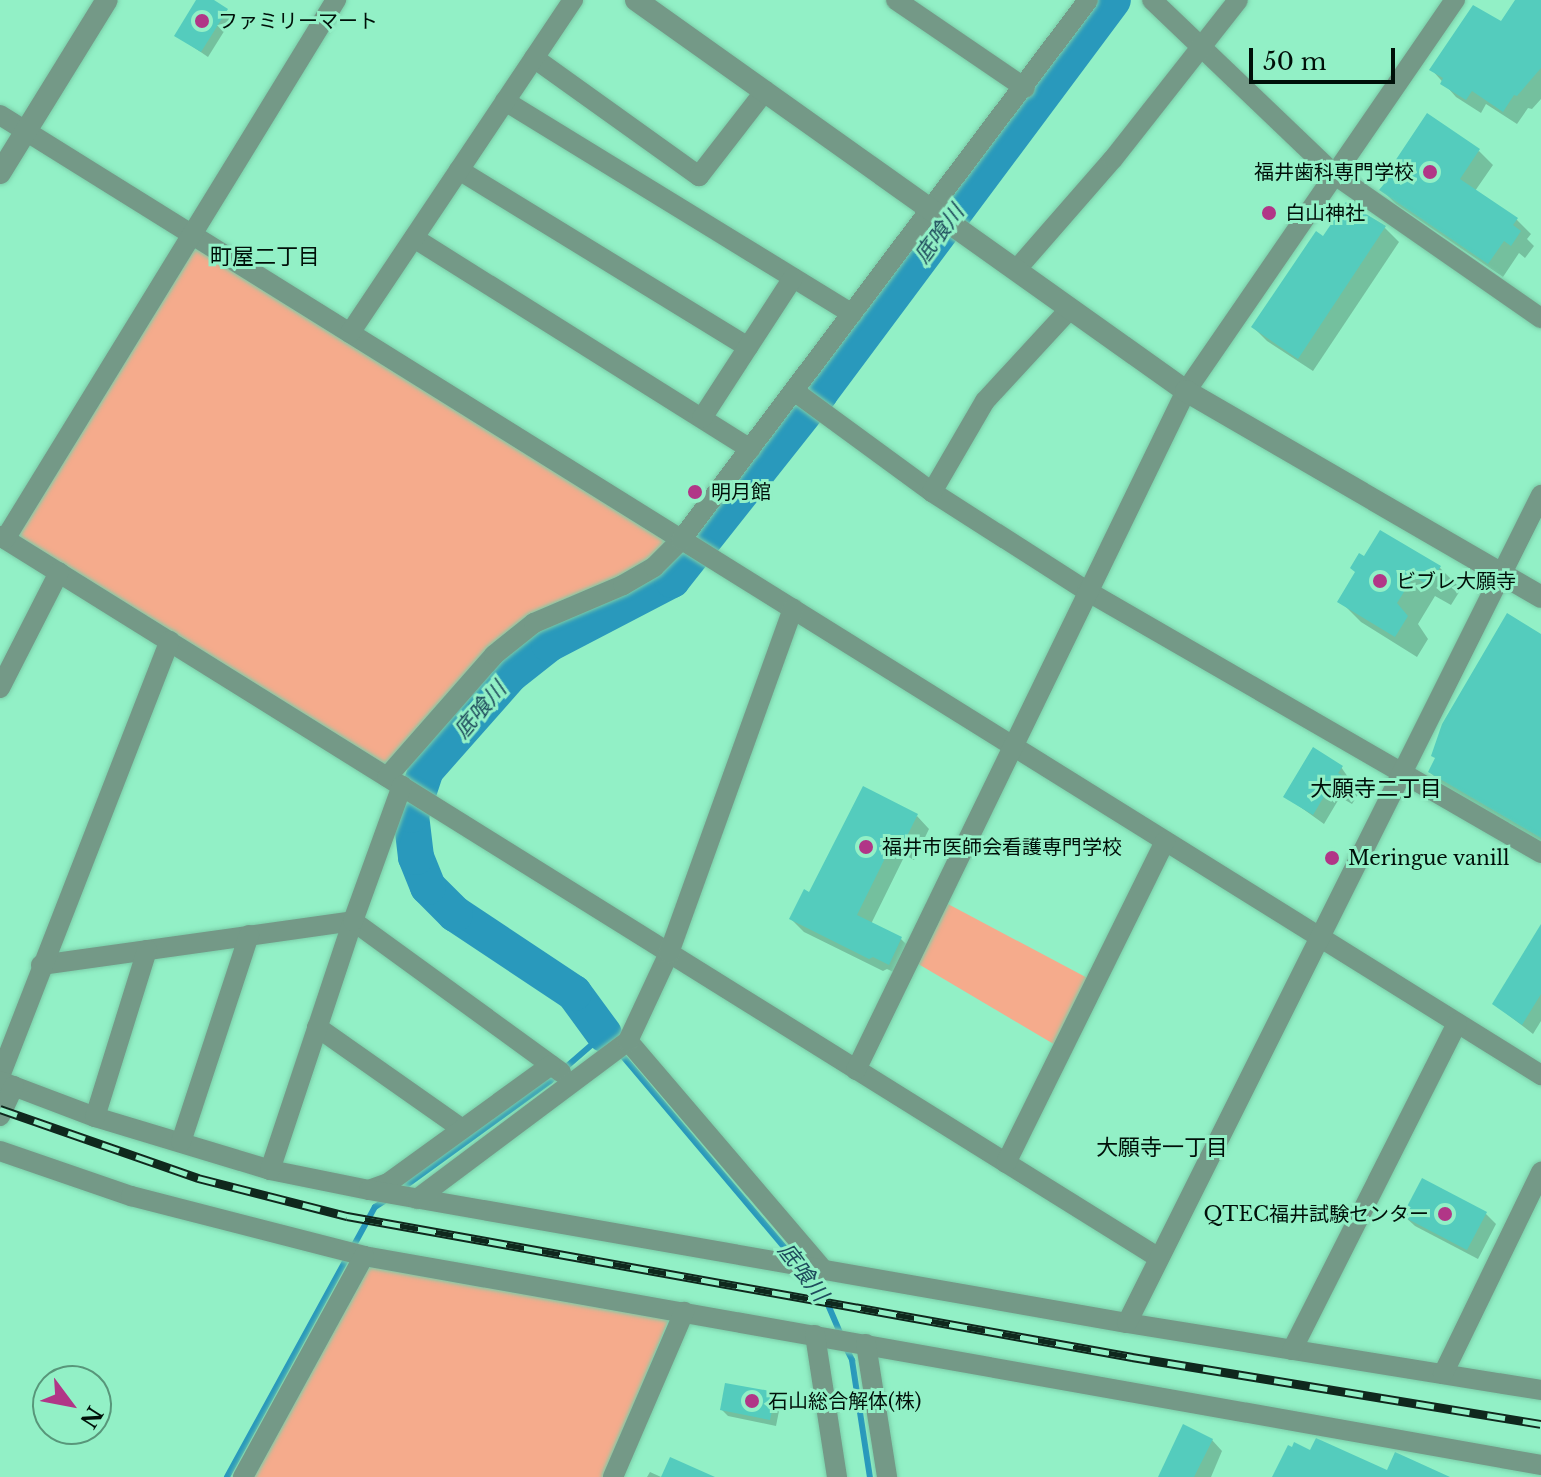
<!DOCTYPE html>
<meta charset="utf-8">
<style>
body{margin:0}
#map{position:relative;width:1541px;height:1477px;overflow:hidden;background:#92f0c6;font-family:"Libre Baskerville","Noto Sans JP",serif}
div>[style]{position:absolute}
.green>*{inset:0;background:#f5ab8c}
.shadow>*{inset:0;background:#0003}
.stream>*{height:6px;margin:-3px;padding:0 3px;transform-origin:3px;border-radius:3px;background:#2999bc}
.river>*{height:36px;margin:-18px;padding:0 18px;transform-origin:18px;border-radius:18px;background:#2999bc}
.building>*{inset:0;background:#54ccbd}
.roads{filter:drop-shadow(0 0 2px #7bcca8) drop-shadow(0 0 2px #7bcca8)}
.minor>*{height:20px;margin:-10px;padding:0 10px;transform-origin:10px;border-radius:10px;background:#749987}
.tertiary>*{height:22px;margin:-11px;padding:0 11px;transform-origin:11px;border-radius:11px;background:#749987}
.rail>*{height:9px;margin-top:-4.5px;transform-origin:0;background:repeating-linear-gradient(90deg,#92f0c6 0 18px,#0f281d 0 36px);box-sizing:border-box;border-block:2px solid #0f281d}
.dots>*{width:22px;height:22px;translate:-50% -50%;box-sizing:border-box;border:4px solid #92f0c6;border-radius:50%}
span{translate:-50% -50%;white-space:nowrap;text-align:center;line-height:1.15;-webkit-text-stroke:6px #92f0c6;paint-order:stroke}
.poi-label{font-size:20px;color:#001009}
.left{translate:0 -50%;text-align:left}
.right{translate:-100% -50%;text-align:right}
.water-label{font-size:22px;color:#1f4c5c;font-style:italic}
.neighbourhood-label{font-size:22px;color:#001009}
.north{position:absolute;left:32px;top:1365px;width:80px;height:80px;box-sizing:border-box;background:#92f0c6;border:2px solid #58967a;border-radius:50%;rotate:122deg;font-size:22px;font-weight:700;line-height:32px;text-align:center;color:#001009}
.north::after{content:'';display:block;margin:auto;width:28px;height:36px;background:#b13687;clip-path:polygon(50% 0,100% 100%,50% 72%,0 100%)}
.scale{position:absolute;left:1249px;top:48px;width:146px;height:36px;box-sizing:border-box;border:4px solid #001009;border-top:0;padding-left:10px;font-size:24px;line-height:28px;white-space:nowrap;color:#001009;-webkit-text-stroke:6px #92f0c6;paint-order:stroke}
</style>
<div id="map">
<div class="green">
<i style="clip-path:polygon(189px 234px,681px 540px,521px 633px,387px 777px,5px 539px)"></i>
<i style="clip-path:polygon(948px 904px,1095px 982px,1062px 1049px,915px 962px)"></i>
<i style="clip-path:polygon(371px 1257px,673px 1310px,603px 1477px,252px 1477px)"></i>
</div>
<div class="shadow">
<i style="clip-path:polygon(199px 0,210px 0,233px 17px,208px 57px,177px 36px)"></i>
<i style="clip-path:polygon(1518px 0,1541px 0,1541px 99px,1532px 109px,1528px 108px,1517px 124px,1486px 104px,1481px 113px,1456px 97px,1432px 70px,1502px 24px)"></i>
<i style="clip-path:polygon(1479px 151px,1493px 165px,1475px 191px,1517px 220px,1531px 234px,1527px 239px,1534px 246px,1525px 258px,1519px 253px,1503px 277px,1396px 204px,1382px 190px)"></i>
<i style="clip-path:polygon(1385px 228px,1399px 242px,1313px 371px,1267px 341px,1253px 327px,1324px 239px)"></i>
<i style="clip-path:polygon(1381px 532px,1440px 568px,1461px 589px,1451px 605px,1435px 596px,1418px 624px,1428px 639px,1417px 657px,1361px 622px,1340px 601px)"></i>
<i style="clip-path:polygon(1541px 636px,1541px 842px,1444px 786px,1430px 772px)"></i>
<i style="clip-path:polygon(1341px 767px,1359px 793px,1352px 804px,1340px 797px,1324px 824px,1285px 796px)"></i>
<i style="clip-path:polygon(917px 816px,929px 829px,914px 860px,905px 855px,871px 924px,901px 939px,913px 951px,902px 976px,887px 969px,883px 971px,804px 932px,791px 919px,810px 895px)"></i>
<i style="clip-path:polygon(1541px 928px,1541px 1021px,1533px 1034px,1494px 1004px)"></i>
<i style="clip-path:polygon(1486px 1214px,1496px 1224px,1478px 1259px,1415px 1226px,1404px 1216px)"></i>
<i style="clip-path:polygon(775px 1394px,781px 1401px,776px 1426px,728px 1416px,722px 1410px)"></i>
<i style="clip-path:polygon(1212px 1440px,1222px 1451px,1211px 1477px,1160px 1477px)"></i>
<i style="clip-path:polygon(650px 1472px,661px 1477px,647px 1477px)"></i>
</div>
<div class="stream">
<i style="left:401px;top:1189px;width:184px;rotate:-35.9deg"></i>
<i style="left:550px;top:1081px;width:72px;rotate:-41deg"></i>
<i style="left:604px;top:1034px;width:293px;rotate:49.8deg"></i>
<i style="left:806px;top:1272px;width:27px;rotate:51deg"></i>
<i style="left:823px;top:1293px;width:46px;rotate:66.8deg"></i>
<i style="left:845px;top:1346px;width:16px;rotate:63deg"></i>
<i style="left:852px;top:1360px;width:118px;rotate:81.3deg"></i>
<i style="left:227px;top:1477px;width:308px;rotate:-61.3deg"></i>
<i style="left:375px;top:1207px;width:17px;rotate:-33deg"></i>
</div>
<div class="river">
<i style="left:604px;top:1034px;width:51px;rotate:-126.2deg"></i>
<i style="left:574px;top:993px;width:143px;rotate:-146.4deg"></i>
<i style="left:455px;top:914px;width:38px;rotate:-135deg"></i>
<i style="left:428px;top:887px;width:32px;rotate:-112deg"></i>
<i style="left:416px;top:857px;width:42px;rotate:-96.8deg"></i>
<i style="left:411px;top:815px;width:47px;rotate:-71.6deg"></i>
<i style="left:426px;top:770px;width:128px;rotate:-48.5deg"></i>
<i style="left:511px;top:674px;width:48px;rotate:-38.3deg"></i>
<i style="left:549px;top:644px;width:139px;rotate:-27.5deg"></i>
<i style="left:672px;top:580px;width:238px;rotate:-51.6deg"></i>
<i style="left:820px;top:393px;width:490px;rotate:-53.3deg"></i>
</div>
<div class="building">
<i style="clip-path:polygon(196px 0,214px 0,228px 9px,201px 52px,174px 36px)"></i>
<i style="clip-path:polygon(1515px 0,1541px 0,1541px 68px,1517px 96px,1514px 95px,1503px 112px,1472px 91px,1466px 100px,1440px 84px,1443px 78px,1429px 70px,1473px 5px,1501px 21px)"></i>
<i style="clip-path:polygon(1427px 113px,1480px 149px,1460px 179px,1518px 218px,1513px 225px,1521px 231px,1511px 246px,1504px 241px,1488px 264px,1379px 190px,1384px 184px,1381px 182px)"></i>
<i style="clip-path:polygon(1346px 202px,1386px 226px,1298px 359px,1251px 327px,1316px 231px,1323px 236px)"></i>
<i style="clip-path:polygon(1380px 530px,1441px 566px,1429px 586px,1414px 576px,1397px 603px,1408px 616px,1395px 637px,1337px 602px,1355px 572px,1350px 568px,1359px 553px,1364px 556px)"></i>
<i style="clip-path:polygon(1507px 613px,1541px 634px,1541px 838px,1428px 772px,1435px 758px,1431px 756px,1442px 724px)"></i>
<i style="clip-path:polygon(1313px 747px,1343px 766px,1338px 773px,1350px 781px,1341px 795px,1329px 788px,1313px 815px,1283px 797px)"></i>
<i style="clip-path:polygon(863px 786px,918px 814px,901px 848px,892px 844px,857px 915px,902px 937px,889px 965px,873px 957px,869px 959px,789px 919px,804px 889px,809px 892px)"></i>
<i style="clip-path:polygon(1541px 924px,1541px 994px,1522px 1025px,1492px 1004px)"></i>
<i style="clip-path:polygon(1422px 1178px,1487px 1212px,1467px 1250px,1402px 1216px)"></i>
<i style="clip-path:polygon(725px 1383px,776px 1392px,770px 1420px,720px 1410px)"></i>
<i style="clip-path:polygon(1183px 1424px,1213px 1439px,1194px 1477px,1158px 1477px)"></i>
<i style="clip-path:polygon(1316px 1438px,1387px 1470px,1395px 1452px,1450px 1477px,1272px 1477px,1288px 1445px,1292px 1447px,1294px 1442px,1310px 1450px)"></i>
<i style="clip-path:polygon(670px 1457px,715px 1477px,661px 1477px)"></i>
</div>
<div class="roads">
<div class="minor">
<i style="left:896px;top:0;width:156px;rotate:34.3deg"></i>
<i style="left:1152px;top:0;width:253px;rotate:43.7deg"></i>
<i style="left:1335px;top:175px;width:251px;rotate:34.8deg"></i>
<i style="left:534px;top:58px;width:203px;rotate:35.6deg"></i>
<i style="left:699px;top:176px;width:108px;rotate:-52.2deg"></i>
<i style="left:505px;top:101px;width:407px;rotate:31.5deg"></i>
<i style="left:0;top:115px;width:1816px;rotate:31.92deg"></i>
<i style="left:459px;top:170px;width:339px;rotate:31.5deg"></i>
<i style="left:414px;top:238px;width:397px;rotate:32.1deg"></i>
<i style="left:1016px;top:270px;width:147px;rotate:-48.9deg"></i>
<i style="left:1113px;top:159px;width:202px;rotate:-51.8deg"></i>
<i style="left:350px;top:333px;width:401px;rotate:-56.2deg"></i>
<i style="left:794px;top:391px;width:171px;rotate:36.2deg"></i>
<i style="left:932px;top:492px;width:184px;rotate:32.6deg"></i>
<i style="left:1087px;top:591px;width:524px;rotate:29.99deg"></i>
<i style="left:702px;top:418px;width:167px;rotate:-57deg"></i>
<i style="left:932px;top:492px;width:105px;rotate:-59.8deg"></i>
<i style="left:985px;top:401px;width:125px;rotate:-47.3deg"></i>
<i style="left:0;top:536px;width:1365px;rotate:31.92deg"></i>
<i style="left:5px;top:539px;width:633px;rotate:-58.45deg"></i>
<i style="left:0;top:688px;width:130px;rotate:-63deg"></i>
<i style="left:387px;top:777px;width:162px;rotate:-48.7deg"></i>
<i style="left:494px;top:655px;width:51px;rotate:-38.7deg"></i>
<i style="left:534px;top:623px;width:97px;rotate:-23.1deg"></i>
<i style="left:623px;top:585px;width:36px;rotate:-30deg"></i>
<i style="left:654px;top:567px;width:38px;rotate:-45deg"></i>
<i style="left:681px;top:540px;width:676px;rotate:-52.99deg"></i>
<i style="left:41px;top:965px;width:315px;rotate:-8deg"></i>
<i style="left:353px;top:921px;width:257px;rotate:36deg"></i>
<i style="left:317px;top:1027px;width:177px;rotate:35.1deg"></i>
<i style="left:628px;top:1041px;width:300px;rotate:49.5deg"></i>
<i style="left:856px;top:1070px;width:755px;rotate:-64.08deg"></i>
<i style="left:1186px;top:391px;width:475px;rotate:-55.5deg"></i>
<i style="left:0;top:1076px;width:467px;rotate:-68.7deg"></i>
<i style="left:0;top:1081px;width:102px;rotate:20.8deg"></i>
<i style="left:95px;top:1117px;width:183px;rotate:16.8deg"></i>
<i style="left:270px;top:1170px;width:101px;rotate:11.4deg"></i>
<i style="left:369px;top:1190px;width:20px;rotate:-20deg"></i>
<i style="left:388px;top:1183px;width:201px;rotate:-35.9deg"></i>
<i style="left:0;top:1116px;width:33px;rotate:-65deg"></i>
<i style="left:95px;top:1117px;width:175px;rotate:-72.7deg"></i>
<i style="left:181px;top:1142px;width:218px;rotate:-71.8deg"></i>
<i style="left:0;top:1151px;width:139px;rotate:19deg"></i>
<i style="left:131px;top:1196px;width:241px;rotate:14.4deg"></i>
<i style="left:364px;top:1256px;width:1195px;rotate:10.07deg"></i>
<i style="left:1006px;top:1163px;width:359px;rotate:-63.7deg"></i>
<i style="left:270px;top:1170px;width:262px;rotate:-71.6deg"></i>
<i style="left:353px;top:921px;width:144px;rotate:-70.1deg"></i>
<i style="left:369px;top:1190px;width:770px;rotate:9.95deg"></i>
<i style="left:1127px;top:1323px;width:419px;rotate:9.2deg"></i>
<i style="left:417px;top:1199px;width:264px;rotate:-36.8deg"></i>
<i style="left:628px;top:1041px;width:97px;rotate:-65deg"></i>
<i style="left:669px;top:953px;width:366px;rotate:-70.2deg"></i>
<i style="left:1127px;top:1323px;width:926px;rotate:-63.43deg"></i>
<i style="left:815px;top:1335px;width:144px;rotate:81.2deg"></i>
<i style="left:866px;top:1344px;width:135px;rotate:81deg"></i>
<i style="left:1292px;top:1350px;width:366px;rotate:-63.2deg"></i>
<i style="left:1443px;top:1374px;width:225px;rotate:-64.1deg"></i>
<i style="left:243px;top:1477px;width:252px;rotate:-61.3deg"></i>
<i style="left:613px;top:1477px;width:180px;rotate:-66.7deg"></i>
</div>
<div class="tertiary">
<i style="left:636px;top:0;width:675px;rotate:35.41deg"></i>
<i style="left:1186px;top:391px;width:410px;rotate:30.1deg"></i>
<i style="left:0;top:173px;width:203px;rotate:-58.3deg"></i>
</div>
</div>
<div class="rail">
<i style="left:0;top:1109px;width:210px;rotate:19.2deg"></i>
<i style="left:198px;top:1178px;width:154px;rotate:14.3deg"></i>
<i style="left:347px;top:1216px;width:798px;rotate:10.18deg"></i>
<i style="left:1132px;top:1357px;width:414px;rotate:9.3deg"></i>
</div>
<div class="dots">
<i style="left:202px;top:21px;background:#b13687"></i>
<i style="left:1430px;top:172px;background:#b13687"></i>
<i style="left:1269px;top:213px;background:#b13687"></i>
<i style="left:695px;top:492px;background:#b13687"></i>
<i style="left:1380px;top:581px;background:#b13687"></i>
<i style="left:866px;top:847px;background:#b13687"></i>
<i style="left:1332px;top:858px;background:#b13687"></i>
<i style="left:1445px;top:1214px;background:#b13687"></i>
<i style="left:752px;top:1401px;background:#b13687"></i>
</div>
<div class="poi-label">
<span class="left" style="left:218px;top:21px">ファミリーマート</span>
<span class="right" style="left:1414px;top:172px">福井歯科専門学校</span>
<span class="left" style="left:1285px;top:213px">白山神社</span>
<span class="left" style="left:711px;top:492px">明月館</span>
<span class="left" style="left:1396px;top:581px">ビブレ大願寺</span>
<span class="left" style="left:882px;top:847px">福井市医師会看護専門学校</span>
<span class="left" style="left:1348px;top:858px">Meringue vanill</span>
<span class="right" style="left:1429px;top:1214px">QTEC福井試験センター</span>
<span class="left" style="left:768px;top:1401px">石山総合解体(株)</span>
</div>
<div class="water-label">
<span style="left:939px;top:234px;rotate:-53deg">底喰川</span>
<span style="left:480px;top:710px;rotate:-49deg">底喰川</span>
<span style="left:803px;top:1272px;rotate:53deg">底喰川</span>
</div>
<div class="neighbourhood-label">
<span style="left:265px;top:257px">町屋二丁目</span>
<span style="left:1376px;top:789px">大願寺二丁目</span>
<span style="left:1162px;top:1148px">大願寺一丁目</span>
</div>
<div class="north">N</div>
<div class="scale">50 m</div>
</div>
